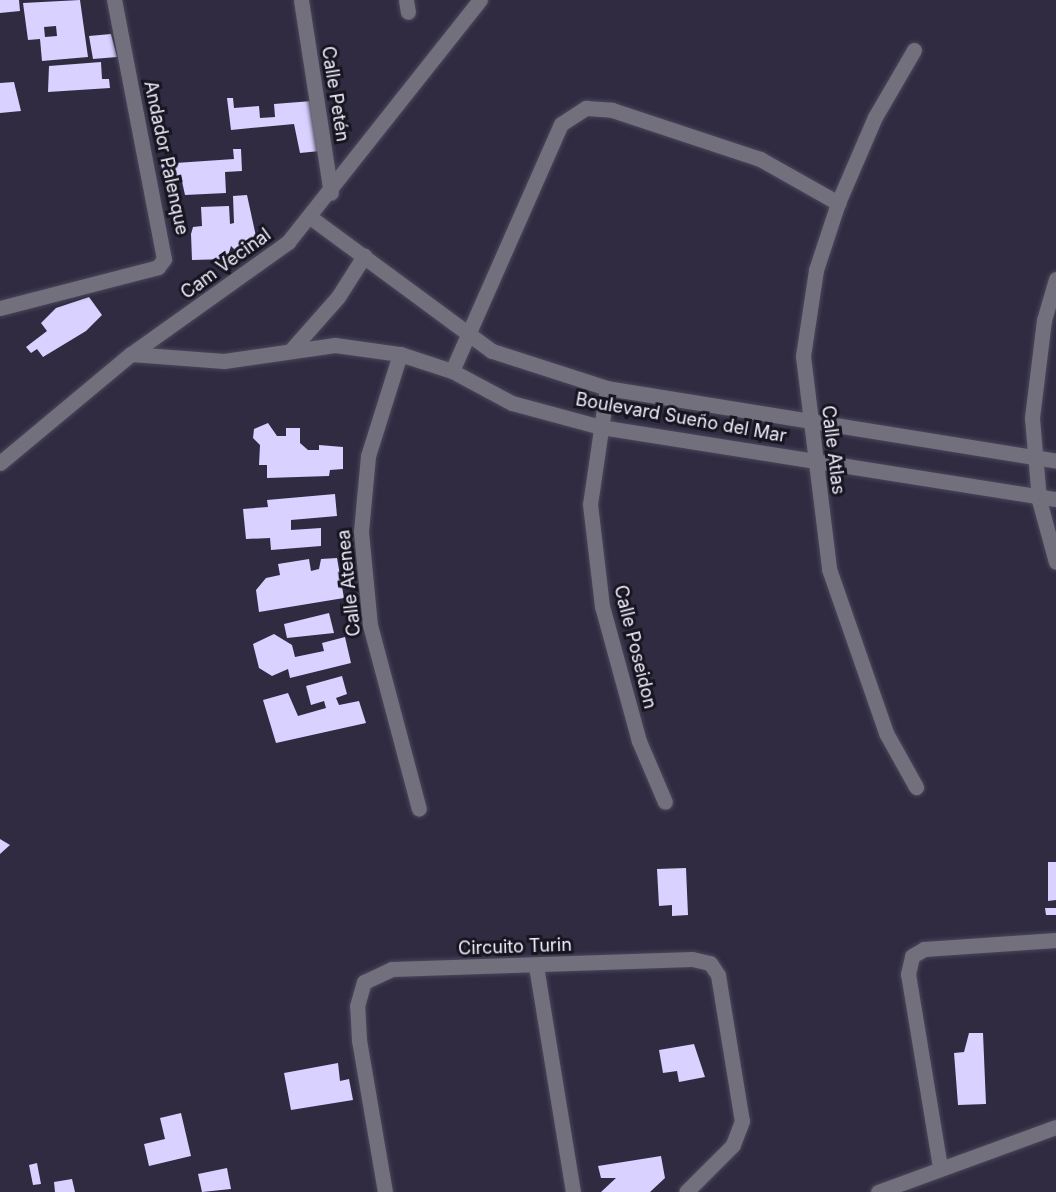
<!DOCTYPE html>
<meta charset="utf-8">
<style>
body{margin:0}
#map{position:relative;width:1056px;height:1192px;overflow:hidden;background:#302b41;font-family:Inter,sans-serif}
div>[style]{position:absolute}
.building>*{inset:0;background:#d9d1ff}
.roads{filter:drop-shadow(0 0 2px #4b465b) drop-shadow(0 0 2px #4b465b)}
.minor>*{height:15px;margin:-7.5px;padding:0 7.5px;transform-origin:7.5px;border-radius:7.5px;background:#72707c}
span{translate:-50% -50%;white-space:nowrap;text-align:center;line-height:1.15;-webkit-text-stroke:6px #171520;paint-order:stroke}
.street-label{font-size:18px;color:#efedfb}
</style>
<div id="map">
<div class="building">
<i style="clip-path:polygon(0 0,19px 0,20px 11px,0 13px)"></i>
<i style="clip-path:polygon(evenodd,80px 0,88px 57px,42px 61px,40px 39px,28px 40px,23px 3px,80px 0,56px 26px,57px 36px,45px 37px,44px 27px,56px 26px)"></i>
<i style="clip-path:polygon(111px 34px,117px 57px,93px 59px,89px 36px)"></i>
<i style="clip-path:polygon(101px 62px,102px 79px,109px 79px,110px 88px,48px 92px,49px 66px)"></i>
<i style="clip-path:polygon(14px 82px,21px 111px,0 113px,0 83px)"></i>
<i style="clip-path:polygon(227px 98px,233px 98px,234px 108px,259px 106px,260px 118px,275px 117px,274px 104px,312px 101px,320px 151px,300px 153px,294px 124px,231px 130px)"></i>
<i style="clip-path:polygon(233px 149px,241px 149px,242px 171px,225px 172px,226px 193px,185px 195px,181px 177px,164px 178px,161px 164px,234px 159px)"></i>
<i style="clip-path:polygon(247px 195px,257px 241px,235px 250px,231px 246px,227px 259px,192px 260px,191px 234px,193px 227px,202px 226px,201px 207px,229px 206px,230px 224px,234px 223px,233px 196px)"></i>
<i style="clip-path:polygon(89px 297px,102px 315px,86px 331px,43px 357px,37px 349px,31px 353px,26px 347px,47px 331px,41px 323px,56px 308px)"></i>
<i style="clip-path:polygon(268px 423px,277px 436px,286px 436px,286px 428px,300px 428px,300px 443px,308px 450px,319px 450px,319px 445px,343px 447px,343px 469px,330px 470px,329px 476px,267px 478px,267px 465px,259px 465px,260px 445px,253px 438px,254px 429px)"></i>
<i style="clip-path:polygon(335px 494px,337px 516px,291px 520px,291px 530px,321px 528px,321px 546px,271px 550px,270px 538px,246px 539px,243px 509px,268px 507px,267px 500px)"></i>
<i style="clip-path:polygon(337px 558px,344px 598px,259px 612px,256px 590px,266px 578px,280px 575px,278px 564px,309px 559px,311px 571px,319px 569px,321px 559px)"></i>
<i style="clip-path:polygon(329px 613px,334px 633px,287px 638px,284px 624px)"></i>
<i style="clip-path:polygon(274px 634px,292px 645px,295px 657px,324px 651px,322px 643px,345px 637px,351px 663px,290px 678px,288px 669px,272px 676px,259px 668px,253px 644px)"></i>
<i style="clip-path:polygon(342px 676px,347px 694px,336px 698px,339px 705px,359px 701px,366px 723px,276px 743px,263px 700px,288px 693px,298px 716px,326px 708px,324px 701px,311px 705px,306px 686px)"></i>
<i style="clip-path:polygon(0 839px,10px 845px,0 854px)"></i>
<i style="clip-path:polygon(1048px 862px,1056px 862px,1056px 900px,1048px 901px)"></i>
<i style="clip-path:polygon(686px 868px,688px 915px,672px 916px,672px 905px,659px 906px,657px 869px)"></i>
<i style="clip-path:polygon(1045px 908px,1056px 908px,1056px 915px,1046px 915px)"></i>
<i style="clip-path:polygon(969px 1033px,983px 1033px,986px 1104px,958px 1105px,954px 1053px,964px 1052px)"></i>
<i style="clip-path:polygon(694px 1044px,705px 1077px,679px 1082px,677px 1071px,663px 1073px,659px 1050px)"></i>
<i style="clip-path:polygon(338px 1063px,340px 1081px,349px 1079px,353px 1100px,291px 1110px,284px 1073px)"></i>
<i style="clip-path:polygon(181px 1113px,191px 1156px,149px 1166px,144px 1144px,165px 1139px,160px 1118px)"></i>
<i style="clip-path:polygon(661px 1156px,665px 1178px,650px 1192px,601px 1192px,616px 1178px,601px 1178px,598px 1166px)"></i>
<i style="clip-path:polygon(37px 1163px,41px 1184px,33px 1185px,29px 1165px)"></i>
<i style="clip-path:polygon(227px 1168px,231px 1189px,202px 1192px,198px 1174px)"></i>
<i style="clip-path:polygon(72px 1179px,75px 1192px,55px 1192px,54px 1182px)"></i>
</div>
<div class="roads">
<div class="minor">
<i style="left:301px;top:0;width:195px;rotate:81.2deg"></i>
<i style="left:406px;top:0;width:12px;rotate:81deg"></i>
<i style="left:914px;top:50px;width:78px;rotate:120.2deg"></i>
<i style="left:875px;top:117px;width:94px;rotate:113.3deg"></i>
<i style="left:838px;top:203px;width:71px;rotate:108.2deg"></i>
<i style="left:816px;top:270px;width:87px;rotate:98.6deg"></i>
<i style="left:803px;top:356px;width:215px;rotate:83deg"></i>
<i style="left:829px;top:569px;width:174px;rotate:70.8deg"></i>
<i style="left:886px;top:733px;width:62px;rotate:60.9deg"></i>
<i style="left:310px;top:217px;width:226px;rotate:36.4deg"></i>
<i style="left:492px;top:351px;width:121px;rotate:17.8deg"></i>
<i style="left:607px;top:388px;width:455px;rotate:9.2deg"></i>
<i style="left:1056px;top:279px;width:43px;rotate:106.3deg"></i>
<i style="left:1044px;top:320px;width:99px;rotate:97deg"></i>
<i style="left:1032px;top:418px;width:82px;rotate:85.1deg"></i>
<i style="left:1039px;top:500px;width:64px;rotate:74.7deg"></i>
<i style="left:0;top:308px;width:163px;rotate:-14.5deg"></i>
<i style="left:158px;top:267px;width:10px;rotate:-53deg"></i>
<i style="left:164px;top:259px;width:264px;rotate:-100.9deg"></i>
<i style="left:292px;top:349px;width:69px;rotate:-48.5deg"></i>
<i style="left:338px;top:297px;width:49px;rotate:-57.6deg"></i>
<i style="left:131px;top:354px;width:93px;rotate:4.3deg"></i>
<i style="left:224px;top:361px;width:112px;rotate:-8.2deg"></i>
<i style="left:335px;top:345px;width:66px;rotate:7.9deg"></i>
<i style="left:400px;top:354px;width:55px;rotate:18.1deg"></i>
<i style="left:452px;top:371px;width:68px;rotate:28.1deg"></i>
<i style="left:512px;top:403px;width:92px;rotate:15.1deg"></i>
<i style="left:601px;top:427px;width:461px;rotate:9deg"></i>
<i style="left:400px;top:354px;width:107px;rotate:107.4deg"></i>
<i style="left:368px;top:456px;width:76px;rotate:95.3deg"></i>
<i style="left:361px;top:532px;width:93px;rotate:84.5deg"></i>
<i style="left:370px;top:625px;width:190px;rotate:75.1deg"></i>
<i style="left:452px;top:371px;width:270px;rotate:-66.2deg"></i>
<i style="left:561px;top:124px;width:30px;rotate:-33deg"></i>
<i style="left:586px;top:108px;width:26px;rotate:4deg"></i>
<i style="left:612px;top:110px;width:156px;rotate:18.3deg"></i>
<i style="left:760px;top:159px;width:90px;rotate:29.4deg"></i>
<i style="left:607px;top:388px;width:117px;rotate:98.3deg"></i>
<i style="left:590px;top:504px;width:103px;rotate:83.3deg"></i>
<i style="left:602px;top:606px;width:140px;rotate:74.7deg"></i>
<i style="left:639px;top:741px;width:66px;rotate:66.9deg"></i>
<i style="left:0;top:463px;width:170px;rotate:-39.8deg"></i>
<i style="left:131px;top:354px;width:193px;rotate:-35.5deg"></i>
<i style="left:288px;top:242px;width:309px;rotate:-51.6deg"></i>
<i style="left:536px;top:966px;width:229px;rotate:80.7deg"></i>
<i style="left:940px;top:1167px;width:196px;rotate:-99.4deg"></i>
<i style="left:908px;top:974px;width:18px;rotate:-77deg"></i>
<i style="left:912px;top:956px;width:14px;rotate:-30deg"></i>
<i style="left:924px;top:949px;width:132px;rotate:-3.9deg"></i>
<i style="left:385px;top:1192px;width:154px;rotate:-99.7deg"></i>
<i style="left:359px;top:1040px;width:34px;rotate:-93deg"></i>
<i style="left:357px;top:1006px;width:25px;rotate:-74deg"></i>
<i style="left:364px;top:982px;width:31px;rotate:-25deg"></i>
<i style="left:392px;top:969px;width:300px;rotate:-1.9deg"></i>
<i style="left:692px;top:959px;width:18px;rotate:13deg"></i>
<i style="left:710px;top:963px;width:14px;rotate:56deg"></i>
<i style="left:718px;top:975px;width:148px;rotate:80.7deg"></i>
<i style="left:742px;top:1121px;width:26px;rotate:111deg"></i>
<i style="left:733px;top:1145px;width:66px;rotate:135deg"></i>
<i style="left:878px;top:1192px;width:189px;rotate:-20.1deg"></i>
</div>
</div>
<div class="street-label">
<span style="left:335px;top:94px;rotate:81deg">Calle Petén</span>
<span style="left:166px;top:158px;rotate:78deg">Andador Palenque</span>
<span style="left:226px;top:264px;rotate:-36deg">Cam Vecinal</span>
<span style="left:681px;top:418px;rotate:10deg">Boulevard Sueño del Mar</span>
<span style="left:833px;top:450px;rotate:83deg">Calle Atlas</span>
<span style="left:349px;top:583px;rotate:-96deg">Calle Atenea</span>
<span style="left:635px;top:647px;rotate:76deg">Calle Poseidon</span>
<span style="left:515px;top:947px;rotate:-2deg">Circuito Turin</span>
</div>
</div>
